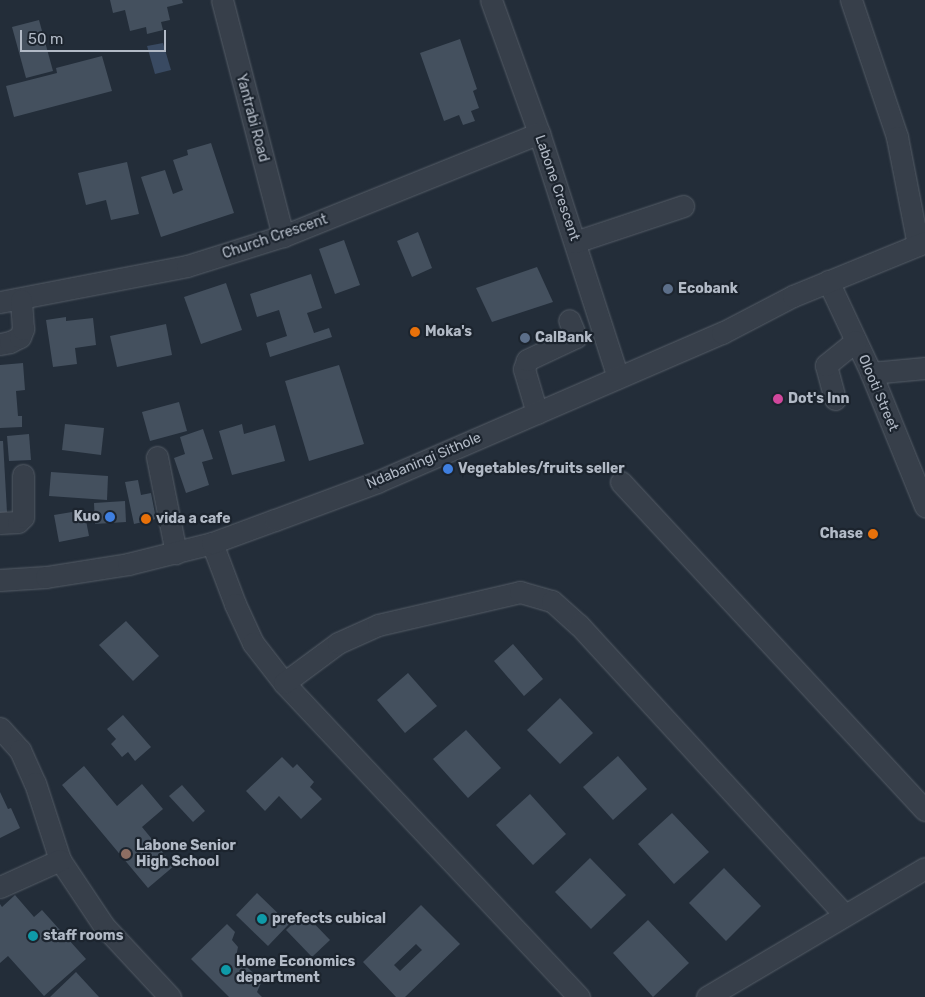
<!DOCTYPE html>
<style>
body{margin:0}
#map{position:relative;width:925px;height:997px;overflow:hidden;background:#232d39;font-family:Rubik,sans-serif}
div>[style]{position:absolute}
.water>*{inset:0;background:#394a62}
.building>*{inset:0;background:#44505e}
.roads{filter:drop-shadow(0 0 1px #555d67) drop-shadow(0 0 1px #555d67)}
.minor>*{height:21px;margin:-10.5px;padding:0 10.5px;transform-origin:10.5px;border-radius:10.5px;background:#373f4a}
.dots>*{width:14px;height:14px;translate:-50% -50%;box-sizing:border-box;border:2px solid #1c242e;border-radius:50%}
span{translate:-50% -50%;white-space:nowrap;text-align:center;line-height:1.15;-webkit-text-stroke:4.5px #1c242e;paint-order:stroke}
.street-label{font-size:14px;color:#b2bac6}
.poi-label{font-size:14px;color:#b2bac6;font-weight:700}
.left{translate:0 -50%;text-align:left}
.right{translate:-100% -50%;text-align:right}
.scale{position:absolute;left:20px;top:30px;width:146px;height:22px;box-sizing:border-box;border:2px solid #b2bac6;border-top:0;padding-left:6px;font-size:15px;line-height:18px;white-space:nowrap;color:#b2bac6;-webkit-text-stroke:4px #1c242e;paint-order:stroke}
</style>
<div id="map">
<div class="water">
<i style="clip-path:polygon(163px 43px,171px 70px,155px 74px,147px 46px)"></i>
</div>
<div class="building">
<i style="clip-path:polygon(110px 0,182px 0,183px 3px,167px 7px,170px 20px,161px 22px,163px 30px,147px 34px,146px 27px,130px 31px,125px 10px,113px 13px)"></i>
<i style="clip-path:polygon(39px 20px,53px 71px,26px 78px,12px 27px)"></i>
<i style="clip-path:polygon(460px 39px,477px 89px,473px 91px,479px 108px,471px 111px,475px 121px,463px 125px,459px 115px,444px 121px,420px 53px)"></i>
<i style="clip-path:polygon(102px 56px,112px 91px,14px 117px,6px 86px,57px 73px,56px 68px)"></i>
<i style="clip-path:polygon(211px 143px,234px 213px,161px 237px,141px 177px,165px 170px,173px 194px,183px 190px,173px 160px,188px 155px,187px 150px)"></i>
<i style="clip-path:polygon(127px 162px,139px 214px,111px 220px,106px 200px,86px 205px,78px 173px)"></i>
<i style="clip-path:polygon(418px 232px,432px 268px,412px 277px,397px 241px)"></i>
<i style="clip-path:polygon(344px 240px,360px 285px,335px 294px,319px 249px)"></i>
<i style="clip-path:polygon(537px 267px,553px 302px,492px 322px,476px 288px)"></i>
<i style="clip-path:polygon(311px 274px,322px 308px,307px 313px,314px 333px,329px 328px,332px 337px,270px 357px,266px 343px,287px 336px,279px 310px,257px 317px,250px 294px)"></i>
<i style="clip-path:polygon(226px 283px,242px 330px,201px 344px,184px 297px)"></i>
<i style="clip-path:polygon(66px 317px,66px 321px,93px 318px,96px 345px,75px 348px,77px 364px,53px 367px,46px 320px)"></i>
<i style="clip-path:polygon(166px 324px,172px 355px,117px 367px,110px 336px)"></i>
<i style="clip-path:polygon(23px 363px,25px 390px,16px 391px,18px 416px,22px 416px,22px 427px,0 428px,0 365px)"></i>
<i style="clip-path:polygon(339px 365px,364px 444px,309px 461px,285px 381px)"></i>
<i style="clip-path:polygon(179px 402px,187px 431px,150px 441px,142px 412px)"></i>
<i style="clip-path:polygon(65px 424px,104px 428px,101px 455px,62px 450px)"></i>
<i style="clip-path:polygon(242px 424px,244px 434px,275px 425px,285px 461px,232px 475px,219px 431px)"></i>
<i style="clip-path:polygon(203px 429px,213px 459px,202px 462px,209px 485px,186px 493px,174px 458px,185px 454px,180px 437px)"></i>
<i style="clip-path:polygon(29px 434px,31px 460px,9px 461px,7px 436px)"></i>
<i style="clip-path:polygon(0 441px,3px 441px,7px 512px,0 513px)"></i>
<i style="clip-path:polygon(51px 472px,108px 476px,107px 500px,49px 496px)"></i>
<i style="clip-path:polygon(138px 480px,141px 495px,151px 493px,156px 519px,134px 524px,125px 482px)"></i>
<i style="clip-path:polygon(125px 501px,126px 522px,95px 524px,94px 503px)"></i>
<i style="clip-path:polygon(84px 510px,89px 536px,59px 542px,54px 515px)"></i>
<i style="clip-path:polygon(126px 621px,159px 656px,133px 681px,99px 645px)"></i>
<i style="clip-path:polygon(513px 644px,543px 679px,524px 696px,494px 661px)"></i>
<i style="clip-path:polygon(408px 673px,437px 706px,405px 733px,377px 700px)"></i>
<i style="clip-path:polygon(560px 698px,593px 733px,560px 764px,527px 730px)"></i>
<i style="clip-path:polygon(123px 715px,151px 747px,135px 761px,128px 752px,122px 757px,111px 744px,116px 739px,107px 729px)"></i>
<i style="clip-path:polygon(466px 730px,501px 768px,468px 798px,433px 759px)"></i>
<i style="clip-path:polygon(618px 756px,647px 789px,613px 820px,583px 787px)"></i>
<i style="clip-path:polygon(282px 757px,293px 768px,297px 764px,314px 782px,310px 787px,322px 799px,301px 819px,279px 796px,265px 811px,246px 791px)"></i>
<i style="clip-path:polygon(84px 766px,117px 806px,142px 784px,163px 809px,142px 827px,174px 866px,148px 888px,62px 785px)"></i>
<i style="clip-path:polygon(182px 785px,205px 811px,193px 822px,169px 796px)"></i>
<i style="clip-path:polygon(0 792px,8px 809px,11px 808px,20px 828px,0 838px)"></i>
<i style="clip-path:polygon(530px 794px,566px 834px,533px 865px,496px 825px)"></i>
<i style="clip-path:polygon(672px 813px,709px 852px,674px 884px,638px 844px)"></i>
<i style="clip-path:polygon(590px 858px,626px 895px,591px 929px,555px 892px)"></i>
<i style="clip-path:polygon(724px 868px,761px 906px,726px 941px,689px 903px)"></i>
<i style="clip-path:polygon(257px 893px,289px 924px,268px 946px,236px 915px)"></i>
<i style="clip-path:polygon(15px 895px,34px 917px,42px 910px,86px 959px,44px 996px,8px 956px,0 963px,0 904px,2px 907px)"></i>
<i style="clip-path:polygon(evenodd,421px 905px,460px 944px,405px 997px,396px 997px,363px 962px,421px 905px,416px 944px,422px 950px,400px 971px,394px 965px,416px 944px)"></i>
<i style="clip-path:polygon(304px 913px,330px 940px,312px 957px,286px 930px)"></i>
<i style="clip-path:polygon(648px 920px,689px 963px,653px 997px,613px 953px)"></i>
<i style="clip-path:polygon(227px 924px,235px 932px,232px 940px,238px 947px,236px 957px,262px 981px,257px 992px,262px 997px,229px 997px,191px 959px)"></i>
<i style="clip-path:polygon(76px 972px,99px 997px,50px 997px)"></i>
</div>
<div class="roads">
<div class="minor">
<i style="left:222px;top:0;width:244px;rotate:75.5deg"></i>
<i style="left:491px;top:0;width:141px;rotate:70.2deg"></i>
<i style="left:539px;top:133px;width:257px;rotate:72.1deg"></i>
<i style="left:851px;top:0;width:145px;rotate:71.4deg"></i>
<i style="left:897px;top:137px;width:110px;rotate:79deg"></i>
<i style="left:575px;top:242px;width:114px;rotate:-18.4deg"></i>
<i style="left:828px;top:281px;width:102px;rotate:64.9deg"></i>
<i style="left:871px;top:373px;width:144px;rotate:67.9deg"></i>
<i style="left:0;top:302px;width:190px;rotate:-10.9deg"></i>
<i style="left:187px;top:266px;width:101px;rotate:-17.4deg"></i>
<i style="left:283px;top:236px;width:276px;rotate:-21.9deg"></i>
<i style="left:0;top:344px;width:10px;rotate:-11deg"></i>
<i style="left:10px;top:342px;width:11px;rotate:-27deg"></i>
<i style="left:20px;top:337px;width:9px;rotate:-69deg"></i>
<i style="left:23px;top:329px;width:29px;rotate:-94deg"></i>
<i style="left:871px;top:373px;width:54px;rotate:-5.3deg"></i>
<i style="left:835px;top:399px;width:35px;rotate:-105deg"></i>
<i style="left:826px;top:365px;width:38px;rotate:-39deg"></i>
<i style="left:537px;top:413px;width:46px;rotate:-106.5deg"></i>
<i style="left:524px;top:369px;width:9px;rotate:-72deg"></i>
<i style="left:527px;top:360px;width:54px;rotate:-25.1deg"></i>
<i style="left:576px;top:337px;width:18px;rotate:-112deg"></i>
<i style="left:157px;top:457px;width:98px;rotate:78.8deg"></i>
<i style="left:621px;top:482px;width:447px;rotate:47.2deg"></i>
<i style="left:0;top:523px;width:18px;rotate:-3deg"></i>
<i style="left:18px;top:522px;width:7px;rotate:-45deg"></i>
<i style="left:23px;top:517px;width:42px;rotate:-90deg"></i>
<i style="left:212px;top:543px;width:65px;rotate:69.3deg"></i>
<i style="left:235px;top:604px;width:43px;rotate:65.2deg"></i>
<i style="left:253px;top:643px;width:51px;rotate:52.2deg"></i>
<i style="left:284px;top:683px;width:431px;rotate:46.8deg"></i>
<i style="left:0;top:580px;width:46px;rotate:-3.7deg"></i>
<i style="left:46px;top:577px;width:83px;rotate:-9deg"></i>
<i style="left:128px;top:564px;width:87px;rotate:-14deg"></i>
<i style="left:212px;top:543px;width:67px;rotate:-20.1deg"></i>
<i style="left:275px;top:520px;width:109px;rotate:-20.4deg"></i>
<i style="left:377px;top:482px;width:376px;rotate:-23.4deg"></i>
<i style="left:722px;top:333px;width:80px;rotate:-27.5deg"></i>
<i style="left:793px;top:296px;width:143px;rotate:-22.2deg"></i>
<i style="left:284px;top:683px;width:67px;rotate:-36.5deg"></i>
<i style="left:338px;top:643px;width:44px;rotate:-24.2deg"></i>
<i style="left:378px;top:625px;width:146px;rotate:-13.1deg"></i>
<i style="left:520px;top:592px;width:33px;rotate:16deg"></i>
<i style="left:552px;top:601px;width:36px;rotate:42deg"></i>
<i style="left:579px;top:625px;width:392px;rotate:47.5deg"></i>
<i style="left:0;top:728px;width:30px;rotate:48deg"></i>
<i style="left:20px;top:750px;width:36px;rotate:66deg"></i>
<i style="left:35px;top:783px;width:81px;rotate:72deg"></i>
<i style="left:60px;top:860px;width:79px;rotate:56.3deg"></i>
<i style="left:104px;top:926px;width:97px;rotate:47.1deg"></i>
<i style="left:0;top:887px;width:66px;rotate:-24.2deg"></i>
<i style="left:707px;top:997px;width:253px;rotate:-30.6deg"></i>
</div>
</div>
<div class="dots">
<i style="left:668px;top:289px;background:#5c6f8a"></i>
<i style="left:415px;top:332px;background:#e8710a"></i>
<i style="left:525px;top:338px;background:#5c6f8a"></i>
<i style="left:778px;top:399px;background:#d1479c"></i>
<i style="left:448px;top:469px;background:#3f7fe0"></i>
<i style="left:110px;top:517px;background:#3f7fe0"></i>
<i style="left:146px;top:519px;background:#e8710a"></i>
<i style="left:873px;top:534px;background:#e8710a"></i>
<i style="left:126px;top:854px;background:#8d6e63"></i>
<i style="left:262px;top:919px;background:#0f9aa8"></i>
<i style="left:33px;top:936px;background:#0f9aa8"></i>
<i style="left:226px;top:970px;background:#0f9aa8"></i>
</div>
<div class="street-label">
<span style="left:252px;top:118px;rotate:75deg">Yantrabi Road</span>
<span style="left:557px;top:188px;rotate:71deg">Labone Crescent</span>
<span style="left:275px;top:237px;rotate:-19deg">Church Crescent</span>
<span style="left:878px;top:393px;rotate:67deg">Olooti Street</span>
<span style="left:424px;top:461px;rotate:-23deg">Ndabaningi Sithole</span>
</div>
<div class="poi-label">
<span class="left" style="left:678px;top:289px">Ecobank</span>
<span class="left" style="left:425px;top:332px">Moka's</span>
<span class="left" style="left:535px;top:338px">CalBank</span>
<span class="left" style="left:788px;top:399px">Dot's Inn</span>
<span class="left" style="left:458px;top:469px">Vegetables/fruits seller</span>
<span class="right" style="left:100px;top:517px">Kuo</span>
<span class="left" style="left:156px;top:519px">vida a cafe</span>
<span class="right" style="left:863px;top:534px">Chase</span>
<span class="left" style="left:136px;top:854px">Labone Senior<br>High School</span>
<span class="left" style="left:272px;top:919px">prefects cubical</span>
<span class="left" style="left:43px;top:936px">staff rooms</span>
<span class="left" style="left:236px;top:970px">Home Economics<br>department</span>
</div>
<div class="scale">50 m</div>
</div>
